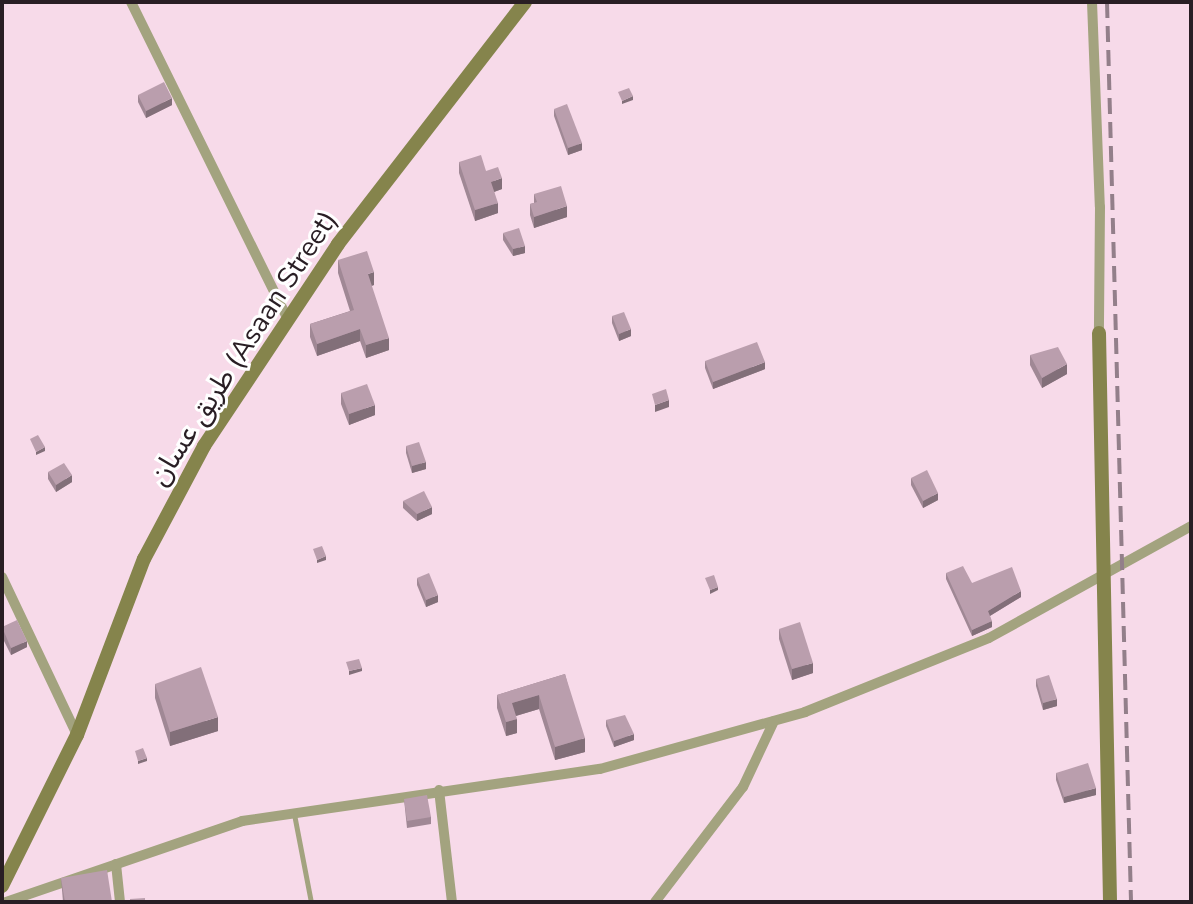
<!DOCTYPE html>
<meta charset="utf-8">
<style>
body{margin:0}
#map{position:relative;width:1193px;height:904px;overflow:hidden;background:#f7dae9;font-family:"Nunito Sans","Noto Sans Arabic",sans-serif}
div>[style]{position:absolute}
.lane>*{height:5px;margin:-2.5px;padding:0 2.5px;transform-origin:2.5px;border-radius:2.5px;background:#a3a37f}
.street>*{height:10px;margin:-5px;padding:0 5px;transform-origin:5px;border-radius:5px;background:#a3a37f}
.secondary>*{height:14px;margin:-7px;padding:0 7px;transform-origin:7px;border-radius:7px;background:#85844c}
.rail>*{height:4px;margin-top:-2px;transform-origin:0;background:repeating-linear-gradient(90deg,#937f8a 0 16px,transparent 0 24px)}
.wall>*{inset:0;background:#a08895}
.shaded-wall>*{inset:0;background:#826f79}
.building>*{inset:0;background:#ba9ead}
span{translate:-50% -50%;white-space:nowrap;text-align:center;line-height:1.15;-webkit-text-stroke:6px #fff;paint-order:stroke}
.street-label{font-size:28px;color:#291e24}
.frame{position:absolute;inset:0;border:4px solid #291e24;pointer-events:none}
</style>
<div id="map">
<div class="lane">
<i style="left:294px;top:814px;width:90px;rotate:79.1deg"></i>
</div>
<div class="street">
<i style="left:131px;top:2px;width:352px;rotate:63.7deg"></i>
<i style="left:1092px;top:2px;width:205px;rotate:87.8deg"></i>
<i style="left:1100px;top:207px;width:126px;rotate:90.5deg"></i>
<i style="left:2px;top:577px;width:175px;rotate:64.6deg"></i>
<i style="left:439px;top:790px;width:113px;rotate:83.4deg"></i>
<i style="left:116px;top:864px;width:38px;rotate:84deg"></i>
<i style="left:6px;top:902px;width:250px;rotate:-18.9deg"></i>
<i style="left:242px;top:821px;width:362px;rotate:-8.3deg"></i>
<i style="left:600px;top:769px;width:213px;rotate:-15.5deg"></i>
<i style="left:805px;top:712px;width:198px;rotate:-21.9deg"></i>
<i style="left:989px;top:638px;width:231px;rotate:-29deg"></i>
<i style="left:655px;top:902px;width:145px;rotate:-52.6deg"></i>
<i style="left:743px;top:787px;width:73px;rotate:-64.8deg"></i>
</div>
<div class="secondary">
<i style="left:1099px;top:333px;width:569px;rotate:88.89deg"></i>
<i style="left:2px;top:886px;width:169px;rotate:-63.6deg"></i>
<i style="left:77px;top:735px;width:188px;rotate:-69.2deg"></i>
<i style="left:144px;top:559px;width:128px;rotate:-62deg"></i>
<i style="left:204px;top:446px;width:242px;rotate:-56.4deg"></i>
<i style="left:338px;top:244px;width:306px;rotate:-52.3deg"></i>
</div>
<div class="rail">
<i style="left:1107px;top:2px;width:900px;rotate:88.47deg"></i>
</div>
<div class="wall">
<i style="clip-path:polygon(138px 95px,172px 105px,146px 118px,138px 102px)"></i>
<i style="clip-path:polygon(554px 109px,582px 150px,568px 155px,554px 116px)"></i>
<i style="clip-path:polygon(459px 162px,486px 171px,502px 189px,494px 192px,498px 213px,475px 221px,459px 173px)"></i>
<i style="clip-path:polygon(534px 194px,567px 217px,534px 228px,530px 215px,530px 204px,534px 203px)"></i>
<i style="clip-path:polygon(503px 233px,525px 253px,513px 256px,503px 240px)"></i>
<i style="clip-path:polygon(338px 260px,374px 285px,371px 286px,389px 350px,366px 358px,360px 341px,317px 356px,310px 337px,310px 324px,350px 311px,338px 273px)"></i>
<i style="clip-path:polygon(612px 316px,631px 336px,619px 341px,612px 323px)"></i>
<i style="clip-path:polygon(1030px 355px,1067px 374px,1042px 388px,1030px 365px)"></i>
<i style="clip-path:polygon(705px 361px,765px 369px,713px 389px,705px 368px)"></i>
<i style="clip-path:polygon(341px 393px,375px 415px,349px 425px,341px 404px)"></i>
<i style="clip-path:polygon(406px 446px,426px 469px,412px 473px,406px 453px)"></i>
<i style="clip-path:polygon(48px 472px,72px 482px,56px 492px,48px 479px)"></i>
<i style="clip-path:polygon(911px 478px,938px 500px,923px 508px,911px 485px)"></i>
<i style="clip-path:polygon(403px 501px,432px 514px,417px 521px,403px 508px)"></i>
<i style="clip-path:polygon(946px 573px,972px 583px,1021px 597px,990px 616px,992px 627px,972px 636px,946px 579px)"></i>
<i style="clip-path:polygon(417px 578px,438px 602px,426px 607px,417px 585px)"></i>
<i style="clip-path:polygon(2px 627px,27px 647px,11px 655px,2px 637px)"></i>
<i style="clip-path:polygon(779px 629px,813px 673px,792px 680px,779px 639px)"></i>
<i style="clip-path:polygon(565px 674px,585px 752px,555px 760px,539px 709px,516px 716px,517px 733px,506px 736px,497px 708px,497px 695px)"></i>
<i style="clip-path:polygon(1036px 679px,1057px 706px,1043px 710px,1036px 686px)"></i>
<i style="clip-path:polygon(155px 684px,218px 731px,170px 746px,155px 698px)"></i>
<i style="clip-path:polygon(606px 720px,634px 740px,614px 747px,606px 726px)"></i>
<i style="clip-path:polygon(1056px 773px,1096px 795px,1064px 803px,1056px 780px)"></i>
<i style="clip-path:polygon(404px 799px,431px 817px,431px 824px,407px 828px)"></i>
<i style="clip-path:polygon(61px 878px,112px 902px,63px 902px)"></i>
</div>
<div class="shaded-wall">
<i style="clip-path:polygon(633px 96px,633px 100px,622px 104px,622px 101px)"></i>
<i style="clip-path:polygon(172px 98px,172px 105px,146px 118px,146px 111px)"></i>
<i style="clip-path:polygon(582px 143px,582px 150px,568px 155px,568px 148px)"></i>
<i style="clip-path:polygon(502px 178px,502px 189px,491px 193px,491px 182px)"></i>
<i style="clip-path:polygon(498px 203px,498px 213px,475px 221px,475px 210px)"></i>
<i style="clip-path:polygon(567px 206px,567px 217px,534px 228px,534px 217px)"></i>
<i style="clip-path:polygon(525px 246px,525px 253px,513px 256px,513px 249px)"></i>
<i style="clip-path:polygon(374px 272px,374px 285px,368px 287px,368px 274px)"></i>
<i style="clip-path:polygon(360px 329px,360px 341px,317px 356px,317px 344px)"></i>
<i style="clip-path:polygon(631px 329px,631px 336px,619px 341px,619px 334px)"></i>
<i style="clip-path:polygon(389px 338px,389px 350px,366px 358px,366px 345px)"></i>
<i style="clip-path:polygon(765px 362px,765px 369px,713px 389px,713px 382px)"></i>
<i style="clip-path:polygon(1067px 364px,1067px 374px,1042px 388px,1042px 378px)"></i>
<i style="clip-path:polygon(669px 400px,669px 407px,655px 412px,655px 405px)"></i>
<i style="clip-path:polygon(375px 405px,375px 415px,349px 425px,349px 414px)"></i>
<i style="clip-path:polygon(45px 447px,45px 451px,36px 455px,36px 452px)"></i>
<i style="clip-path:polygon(426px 462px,426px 469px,412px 473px,412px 466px)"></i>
<i style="clip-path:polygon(72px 475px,72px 482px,56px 492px,56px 485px)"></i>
<i style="clip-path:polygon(938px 493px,938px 500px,923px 508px,923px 501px)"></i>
<i style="clip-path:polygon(432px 507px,432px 514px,417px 521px,417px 514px)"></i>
<i style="clip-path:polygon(326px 556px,326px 560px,317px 563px,317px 560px)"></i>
<i style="clip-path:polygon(718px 587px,718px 590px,710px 594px,710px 590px)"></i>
<i style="clip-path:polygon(1021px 591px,1021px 597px,988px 617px,988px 611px)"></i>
<i style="clip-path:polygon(438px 595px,438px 602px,426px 607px,426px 600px)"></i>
<i style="clip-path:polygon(992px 621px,992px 627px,972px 636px,972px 630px)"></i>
<i style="clip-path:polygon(27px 641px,27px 647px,11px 655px,11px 648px)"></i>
<i style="clip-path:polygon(813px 663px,813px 673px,792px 680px,792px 669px)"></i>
<i style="clip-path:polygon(362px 668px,362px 671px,349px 675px,349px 671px)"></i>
<i style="clip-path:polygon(539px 695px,539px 709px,512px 717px,512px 703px)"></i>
<i style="clip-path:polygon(1057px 699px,1057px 706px,1043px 710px,1043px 703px)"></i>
<i style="clip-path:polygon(218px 717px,218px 731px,170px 746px,170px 732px)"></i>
<i style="clip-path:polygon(517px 719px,517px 733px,506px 736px,506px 722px)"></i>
<i style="clip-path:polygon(634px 734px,634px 740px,614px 747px,614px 741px)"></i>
<i style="clip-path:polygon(585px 738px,585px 752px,555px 760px,555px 747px)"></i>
<i style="clip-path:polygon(147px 758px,147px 761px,138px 764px,138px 761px)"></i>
<i style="clip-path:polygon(1096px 788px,1096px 795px,1064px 803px,1064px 797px)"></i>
</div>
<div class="building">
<i style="clip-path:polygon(164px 82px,172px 98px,146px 111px,138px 95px)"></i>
<i style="clip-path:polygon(629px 88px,633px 96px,622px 101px,618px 92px)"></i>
<i style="clip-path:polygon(567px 104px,582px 143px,568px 148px,554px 109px)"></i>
<i style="clip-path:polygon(481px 155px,486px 171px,498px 167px,502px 178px,491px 182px,498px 203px,475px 210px,459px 162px)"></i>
<i style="clip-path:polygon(561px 186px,567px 206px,534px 217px,530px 204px,537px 202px,534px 194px)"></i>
<i style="clip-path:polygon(519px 228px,525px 246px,513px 249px,503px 233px)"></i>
<i style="clip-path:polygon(367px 251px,374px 272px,368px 274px,389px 338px,366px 345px,360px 329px,317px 344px,310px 324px,354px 310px,338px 260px)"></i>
<i style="clip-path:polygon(624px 312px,631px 329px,619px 334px,612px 316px)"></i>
<i style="clip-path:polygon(757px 342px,765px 362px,713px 382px,705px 361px)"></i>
<i style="clip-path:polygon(1058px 347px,1067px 364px,1042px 378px,1030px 355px)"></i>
<i style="clip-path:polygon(367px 384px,375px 405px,349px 414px,341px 393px)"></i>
<i style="clip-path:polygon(666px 389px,669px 400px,655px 405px,652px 394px)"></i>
<i style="clip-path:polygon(38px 435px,45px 447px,36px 452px,30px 439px)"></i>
<i style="clip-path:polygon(419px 442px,426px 462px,412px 466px,406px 446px)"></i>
<i style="clip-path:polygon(64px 463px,72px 475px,56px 485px,48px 472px)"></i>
<i style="clip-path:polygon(927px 470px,938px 493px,923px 501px,911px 478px)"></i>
<i style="clip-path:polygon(424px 491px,432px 507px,417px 514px,403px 501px)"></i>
<i style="clip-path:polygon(322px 546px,326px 556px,317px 560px,313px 549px)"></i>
<i style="clip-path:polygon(963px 566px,972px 583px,1012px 567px,1021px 591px,988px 611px,992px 621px,972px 630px,946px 573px)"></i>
<i style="clip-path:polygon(429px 573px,438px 595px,426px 600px,417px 578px)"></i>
<i style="clip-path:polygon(714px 575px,718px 587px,710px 590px,705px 578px)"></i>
<i style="clip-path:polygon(17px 620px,27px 641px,11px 648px,2px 627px)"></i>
<i style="clip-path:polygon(800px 622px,813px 663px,792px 669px,779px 629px)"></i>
<i style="clip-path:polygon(359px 659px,362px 668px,349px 671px,346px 662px)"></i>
<i style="clip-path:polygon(201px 667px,218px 717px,170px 732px,155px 684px)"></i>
<i style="clip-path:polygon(565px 674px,585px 738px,555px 747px,539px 695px,512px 703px,517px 719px,506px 722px,497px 695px)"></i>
<i style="clip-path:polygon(1049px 675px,1057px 699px,1043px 703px,1036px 679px)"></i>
<i style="clip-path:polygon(625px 715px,634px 734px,614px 741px,606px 720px)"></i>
<i style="clip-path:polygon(143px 748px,147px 758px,138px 761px,135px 751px)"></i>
<i style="clip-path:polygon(1088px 763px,1096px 788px,1064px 797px,1056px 773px)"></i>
<i style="clip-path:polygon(427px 795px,431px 817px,407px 821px,404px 799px)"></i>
<i style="clip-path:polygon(107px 870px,112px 902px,65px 902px,61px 878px)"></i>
<i style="clip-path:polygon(145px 898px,145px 902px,130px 902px,130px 899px)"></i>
</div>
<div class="street-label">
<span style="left:243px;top:348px;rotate:-57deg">طريق عسان (Asaan Street)</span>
</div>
<div class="frame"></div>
</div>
